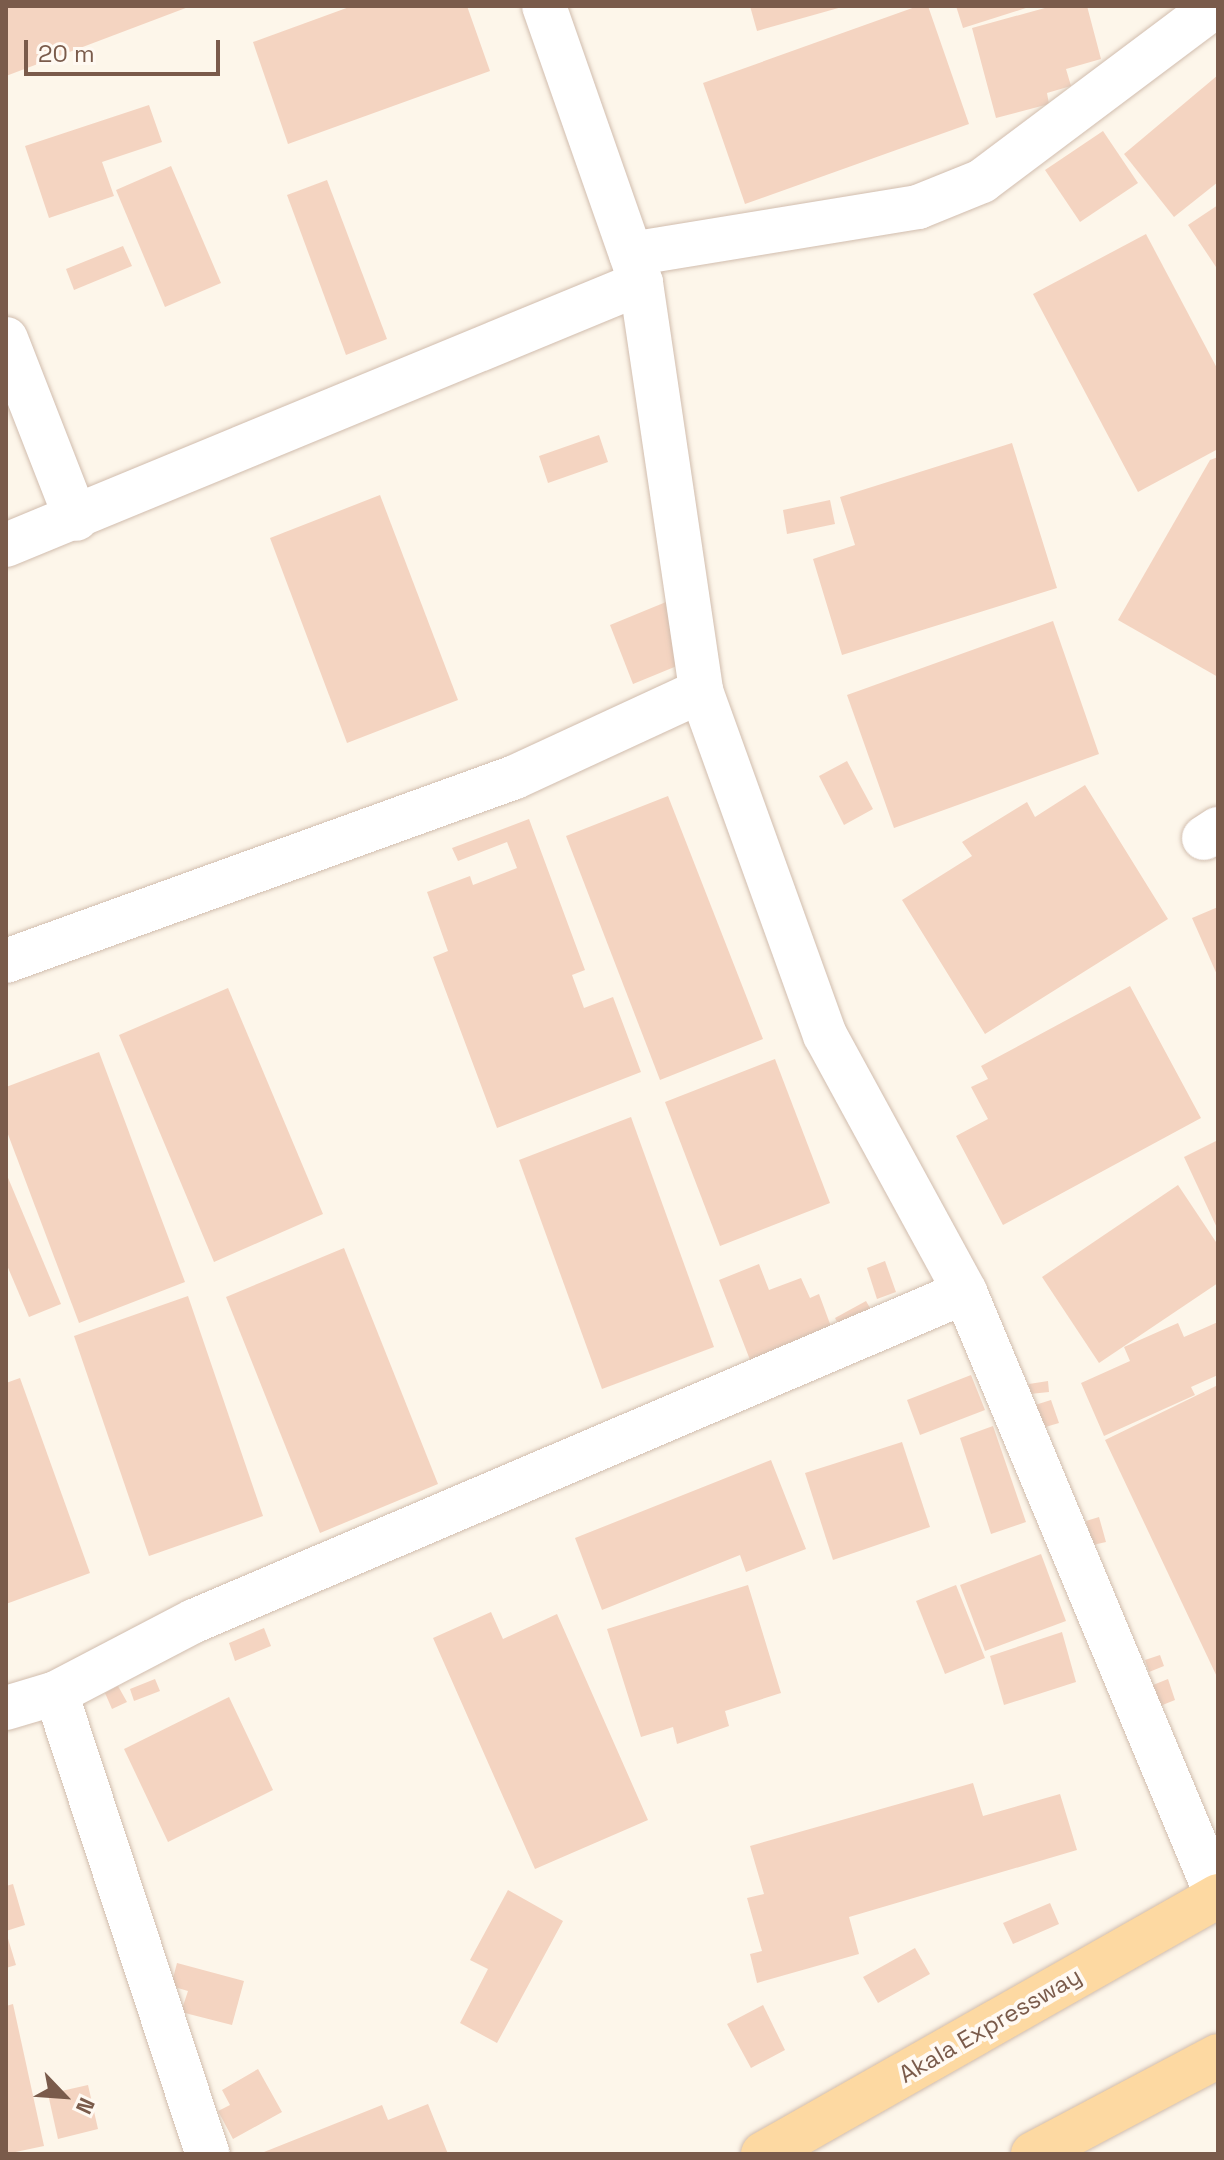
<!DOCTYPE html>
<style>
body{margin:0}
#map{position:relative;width:1224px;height:2160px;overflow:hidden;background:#fdf6ea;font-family:"Space Grotesk",sans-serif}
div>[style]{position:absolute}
.building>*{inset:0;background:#f4d4c1}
.roads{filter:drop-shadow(0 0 2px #d1bdae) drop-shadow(0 0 2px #d1bdae)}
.minor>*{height:44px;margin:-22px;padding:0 22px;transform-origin:22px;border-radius:22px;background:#fff}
.primary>*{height:44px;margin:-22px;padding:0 22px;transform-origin:22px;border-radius:22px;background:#fdd9a2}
span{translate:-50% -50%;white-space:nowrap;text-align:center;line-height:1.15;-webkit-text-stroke:8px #fff9f2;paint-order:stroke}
.street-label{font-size:24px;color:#7a5b4b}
.frame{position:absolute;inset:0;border:8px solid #7a5b4b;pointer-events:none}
.north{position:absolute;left:24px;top:2056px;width:80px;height:80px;-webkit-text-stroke:6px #fff9f2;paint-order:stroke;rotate:115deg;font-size:22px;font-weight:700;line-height:32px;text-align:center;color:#7a5b4b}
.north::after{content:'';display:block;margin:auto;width:28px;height:36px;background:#7a5b4b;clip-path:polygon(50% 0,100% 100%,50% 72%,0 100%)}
.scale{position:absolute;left:24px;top:40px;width:196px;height:36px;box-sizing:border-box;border:4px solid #7a5b4b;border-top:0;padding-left:10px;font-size:24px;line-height:28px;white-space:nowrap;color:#7a5b4b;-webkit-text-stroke:6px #fff9f2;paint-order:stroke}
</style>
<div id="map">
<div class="building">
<i style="clip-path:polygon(6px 6px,191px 6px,6px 76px)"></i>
<i style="clip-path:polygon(352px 6px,467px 6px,490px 71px,288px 144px,253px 42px)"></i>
<i style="clip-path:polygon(750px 6px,842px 6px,842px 7px,757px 31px)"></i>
<i style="clip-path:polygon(918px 6px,928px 6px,969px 124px,745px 204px,703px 83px)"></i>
<i style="clip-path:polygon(956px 6px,1029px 6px,1029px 7px,963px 28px)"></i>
<i style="clip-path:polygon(1052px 6px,1087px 6px,1101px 59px,1066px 69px,1071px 86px,1047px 93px,1049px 104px,996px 118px,972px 28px)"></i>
<i style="clip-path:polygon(1218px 75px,1218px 182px,1174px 217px,1124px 154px)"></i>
<i style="clip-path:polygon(149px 105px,162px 142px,102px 162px,114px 196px,49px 218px,25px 146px)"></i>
<i style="clip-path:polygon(1103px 131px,1138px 183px,1080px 222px,1045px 170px)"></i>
<i style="clip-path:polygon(171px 166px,221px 283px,165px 307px,116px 190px)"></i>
<i style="clip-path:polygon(327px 180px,387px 339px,346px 355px,287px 195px)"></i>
<i style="clip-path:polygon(1218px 205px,1218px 270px,1188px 225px)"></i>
<i style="clip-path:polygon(1146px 234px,1218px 370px,1218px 449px,1138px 492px,1033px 294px)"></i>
<i style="clip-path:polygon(123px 246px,132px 266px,74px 290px,66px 269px)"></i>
<i style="clip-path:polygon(599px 435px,608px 462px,548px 483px,539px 456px)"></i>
<i style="clip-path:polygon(1012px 443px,1057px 588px,842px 655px,813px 559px,855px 545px,840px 497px)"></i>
<i style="clip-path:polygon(1218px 457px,1218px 677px,1118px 620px,1210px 460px)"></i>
<i style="clip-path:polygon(380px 495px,458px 700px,347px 743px,270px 538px)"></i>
<i style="clip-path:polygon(830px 500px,835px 524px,787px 534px,783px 510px)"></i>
<i style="clip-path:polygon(666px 602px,689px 661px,633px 684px,610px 625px)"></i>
<i style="clip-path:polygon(1053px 621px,1099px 754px,894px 828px,847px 695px)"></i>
<i style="clip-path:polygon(847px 761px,873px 809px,844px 825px,819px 776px)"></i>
<i style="clip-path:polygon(1085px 785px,1168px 919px,985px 1034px,902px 900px,972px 856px,962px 842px,1027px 802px,1035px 817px)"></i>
<i style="clip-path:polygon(668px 796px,763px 1039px,660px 1080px,566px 836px)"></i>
<i style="clip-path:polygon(529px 819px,585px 970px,572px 975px,584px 1008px,613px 997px,641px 1072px,497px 1128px,433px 957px,448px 951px,427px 892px,470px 876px,473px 885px,517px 868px,507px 842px,458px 861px,452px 848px)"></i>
<i style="clip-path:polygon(1218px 907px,1218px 977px,1192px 918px)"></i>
<i style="clip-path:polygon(1130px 986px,1201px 1118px,1003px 1225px,956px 1136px,988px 1119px,971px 1087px,988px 1079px,981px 1066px)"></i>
<i style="clip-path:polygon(228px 988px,323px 1214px,214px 1262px,119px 1035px)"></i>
<i style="clip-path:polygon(99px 1052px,185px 1282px,79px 1323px,6px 1129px,6px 1087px)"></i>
<i style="clip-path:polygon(775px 1059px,830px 1203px,720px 1246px,665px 1102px)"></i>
<i style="clip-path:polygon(631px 1117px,714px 1347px,602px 1389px,519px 1160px)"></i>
<i style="clip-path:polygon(1218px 1140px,1218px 1230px,1184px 1157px)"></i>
<i style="clip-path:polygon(6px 1173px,61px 1304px,29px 1317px,6px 1263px)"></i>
<i style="clip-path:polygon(1178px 1185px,1218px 1245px,1218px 1283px,1099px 1363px,1042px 1277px)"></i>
<i style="clip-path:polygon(344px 1248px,438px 1484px,320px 1533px,226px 1297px)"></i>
<i style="clip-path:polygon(885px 1261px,896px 1292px,877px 1299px,867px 1268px)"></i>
<i style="clip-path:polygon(759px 1264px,769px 1290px,801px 1278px,810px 1298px,819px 1294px,833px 1332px,752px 1365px,719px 1280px)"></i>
<i style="clip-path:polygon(188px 1296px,263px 1516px,149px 1556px,74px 1336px)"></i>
<i style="clip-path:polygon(866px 1301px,878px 1322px,847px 1340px,835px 1318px)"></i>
<i style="clip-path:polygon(1218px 1322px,1218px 1375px,1191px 1387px,1195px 1395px,1104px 1436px,1081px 1383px,1130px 1361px,1124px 1347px,1178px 1323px,1184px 1337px)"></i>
<i style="clip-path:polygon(971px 1375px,985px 1410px,920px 1435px,907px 1400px)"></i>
<i style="clip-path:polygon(20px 1378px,90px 1573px,6px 1604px,6px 1383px)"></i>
<i style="clip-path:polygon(1048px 1381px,1049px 1392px,1030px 1394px,1029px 1384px)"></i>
<i style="clip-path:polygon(1218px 1385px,1218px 1679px,1105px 1440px)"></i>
<i style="clip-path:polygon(1051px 1400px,1059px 1423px,1042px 1428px,1035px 1405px)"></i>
<i style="clip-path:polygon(993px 1426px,1026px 1522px,991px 1534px,960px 1438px)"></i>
<i style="clip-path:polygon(902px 1442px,930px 1527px,833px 1560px,805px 1473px)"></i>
<i style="clip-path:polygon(771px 1460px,806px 1549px,746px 1572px,740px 1555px,602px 1610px,575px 1538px)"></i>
<i style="clip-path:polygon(1099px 1517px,1106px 1542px,1093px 1545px,1086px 1521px)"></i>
<i style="clip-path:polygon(1041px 1554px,1066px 1621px,985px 1651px,960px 1585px)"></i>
<i style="clip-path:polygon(748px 1585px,781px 1693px,725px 1711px,729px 1726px,677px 1744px,673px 1727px,641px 1737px,607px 1629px)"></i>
<i style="clip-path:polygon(956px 1585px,985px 1658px,945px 1674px,916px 1601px)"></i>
<i style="clip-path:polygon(491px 1612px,503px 1639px,557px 1614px,648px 1820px,535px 1869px,433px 1638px)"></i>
<i style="clip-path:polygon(264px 1628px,271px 1646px,235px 1661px,229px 1643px)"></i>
<i style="clip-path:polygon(1062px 1632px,1076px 1682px,1004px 1705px,990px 1656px)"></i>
<i style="clip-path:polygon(1160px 1655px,1164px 1666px,1149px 1672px,1145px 1660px)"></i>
<i style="clip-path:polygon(155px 1679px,160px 1691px,134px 1701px,130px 1689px)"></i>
<i style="clip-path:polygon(1168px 1679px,1175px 1700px,1160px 1706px,1153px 1685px)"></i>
<i style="clip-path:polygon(118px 1686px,127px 1702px,112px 1709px,105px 1693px)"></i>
<i style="clip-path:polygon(229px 1697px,273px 1790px,168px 1842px,124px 1749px)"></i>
<i style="clip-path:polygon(973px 1783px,983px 1816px,1060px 1794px,1077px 1850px,849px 1917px,859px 1954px,757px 1983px,750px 1954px,762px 1951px,747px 1898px,764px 1894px,750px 1846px)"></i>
<i style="clip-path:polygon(13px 1884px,25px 1925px,6px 1931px,6px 1886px)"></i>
<i style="clip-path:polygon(508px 1890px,563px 1921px,497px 2043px,460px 2023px,488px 1969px,470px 1960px)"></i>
<i style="clip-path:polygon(1050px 1903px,1059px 1924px,1013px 1944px,1003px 1923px)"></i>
<i style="clip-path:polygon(6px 1932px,16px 1965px,6px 1968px)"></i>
<i style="clip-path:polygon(915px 1948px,930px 1974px,878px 2003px,863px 1977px)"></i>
<i style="clip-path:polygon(177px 1963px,244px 1981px,232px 2025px,181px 2012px,188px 1991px,171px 1986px)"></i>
<i style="clip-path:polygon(13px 2004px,44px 2146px,6px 2154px,6px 2006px)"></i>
<i style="clip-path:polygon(763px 2005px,785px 2050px,751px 2068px,727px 2024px)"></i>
<i style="clip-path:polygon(258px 2069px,282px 2112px,233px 2139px,218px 2111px,230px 2105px,222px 2090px)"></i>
<i style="clip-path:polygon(88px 2085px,98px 2129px,58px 2139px,48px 2094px)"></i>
<i style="clip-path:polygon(428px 2104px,448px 2154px,259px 2154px,382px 2105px,388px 2120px)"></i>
</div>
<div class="roads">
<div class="minor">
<i style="left:544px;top:6px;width:293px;rotate:70.7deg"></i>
<i style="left:641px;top:283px;width:412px;rotate:81.6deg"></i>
<i style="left:701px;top:691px;width:366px;rotate:70.2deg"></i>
<i style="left:825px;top:1035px;width:293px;rotate:61.4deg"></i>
<i style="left:965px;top:1292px;width:654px;rotate:67.35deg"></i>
<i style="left:631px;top:254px;width:291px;rotate:-9.3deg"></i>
<i style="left:918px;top:207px;width:69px;rotate:-22.1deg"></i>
<i style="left:982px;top:181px;width:291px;rotate:-36.9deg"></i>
<i style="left:6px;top:339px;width:193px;rotate:68.7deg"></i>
<i style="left:6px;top:545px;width:687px;rotate:-22.42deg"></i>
<i style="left:1204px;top:838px;width:17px;rotate:-33deg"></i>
<i style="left:6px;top:961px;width:541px;rotate:-19.87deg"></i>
<i style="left:515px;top:777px;width:205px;rotate:-24.8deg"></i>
<i style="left:56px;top:1693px;width:485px;rotate:71.8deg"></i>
<i style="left:6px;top:1708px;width:52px;rotate:-16.7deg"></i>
<i style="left:56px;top:1693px;width:156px;rotate:-27.6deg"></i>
<i style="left:194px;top:1621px;width:838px;rotate:-23.11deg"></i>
</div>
<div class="primary">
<i style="left:763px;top:2154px;width:523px;rotate:-29.55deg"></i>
<i style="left:1033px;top:2154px;width:209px;rotate:-27.9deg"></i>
</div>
</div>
<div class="street-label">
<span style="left:990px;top:2025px;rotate:-30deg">Akala Expressway</span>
</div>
<div class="frame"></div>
<div class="north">N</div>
<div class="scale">20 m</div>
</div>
